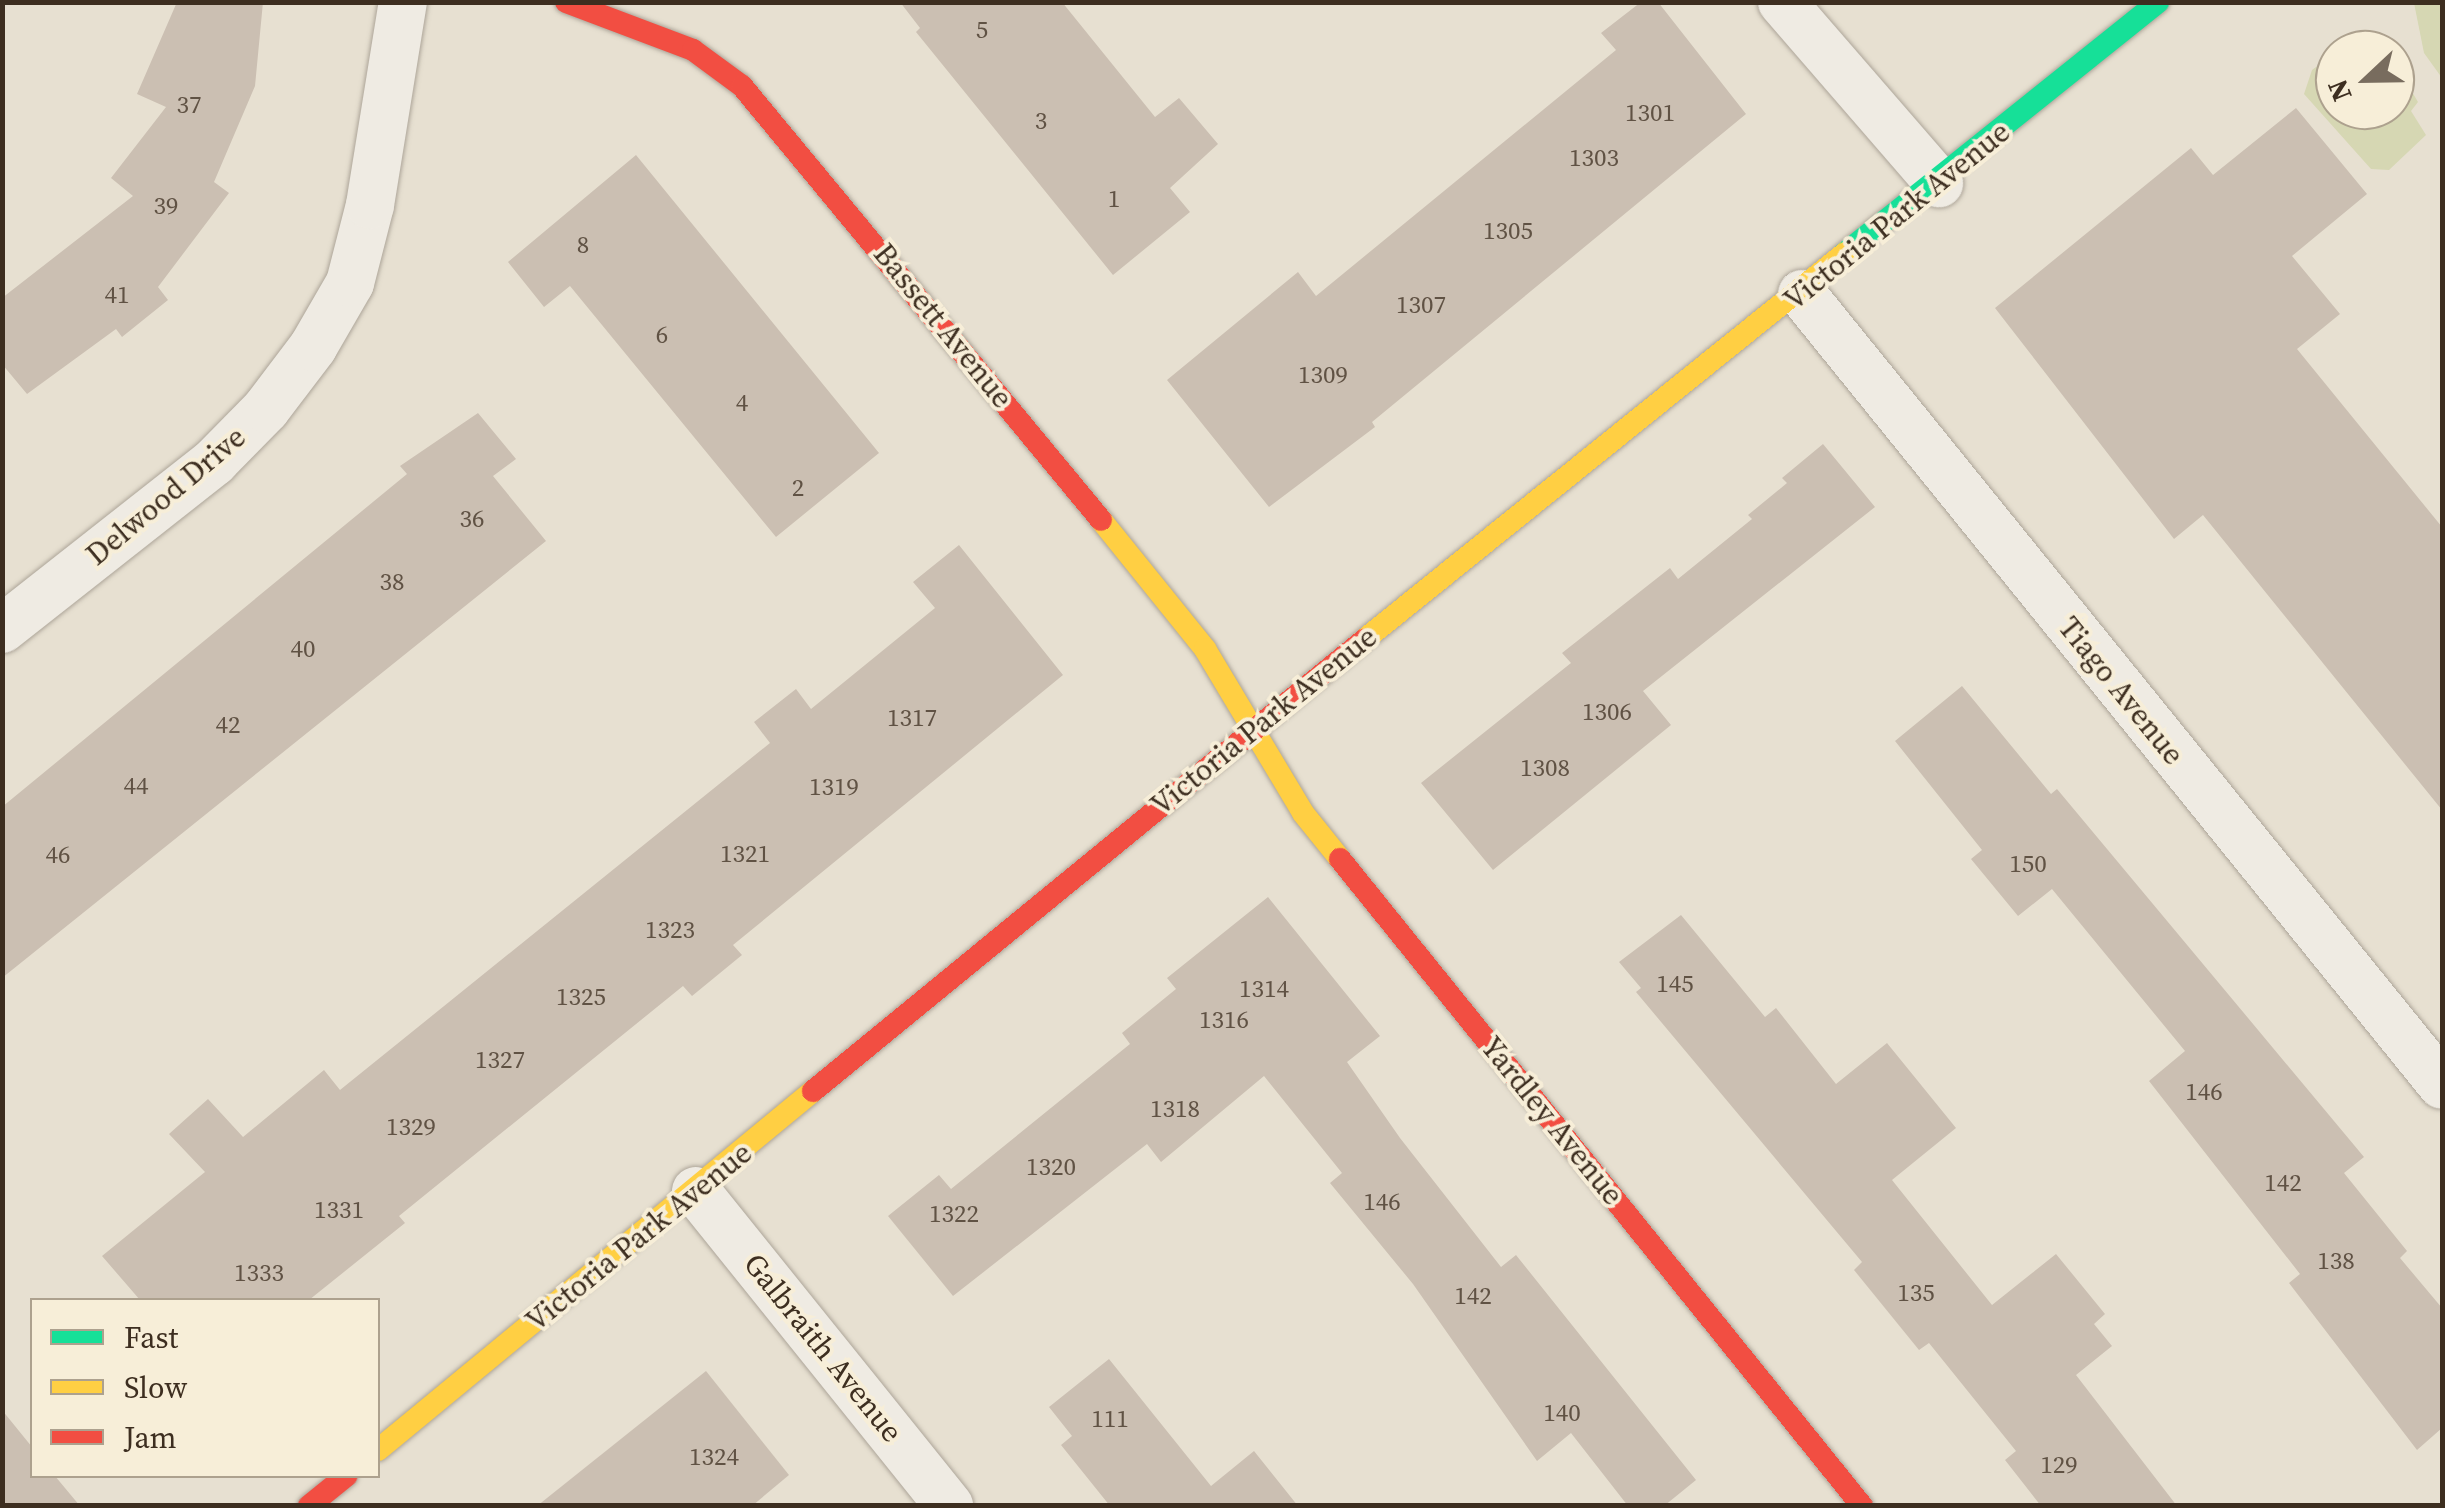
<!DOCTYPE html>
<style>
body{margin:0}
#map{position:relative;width:2445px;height:1508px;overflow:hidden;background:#e7e0d1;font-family:"Source Serif 4",serif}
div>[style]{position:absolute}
.green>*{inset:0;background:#d6d7b3}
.building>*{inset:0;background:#cbbfb2}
.roads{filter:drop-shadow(0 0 2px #ada599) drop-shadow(0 0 2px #ada599)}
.street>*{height:48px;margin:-24px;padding:0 24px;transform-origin:24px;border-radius:24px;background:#efebe3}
.fast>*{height:22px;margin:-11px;padding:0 11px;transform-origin:11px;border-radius:11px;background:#16e098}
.slow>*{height:22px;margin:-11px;padding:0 11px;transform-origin:11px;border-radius:11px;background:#ffcf43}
.jam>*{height:22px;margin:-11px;padding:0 11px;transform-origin:11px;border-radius:11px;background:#f24e42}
span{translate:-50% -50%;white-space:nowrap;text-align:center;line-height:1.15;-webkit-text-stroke:8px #f7eed8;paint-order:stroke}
.number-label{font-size:25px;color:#605244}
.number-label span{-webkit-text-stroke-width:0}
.street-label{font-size:30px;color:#3d2e20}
.frame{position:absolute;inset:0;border:5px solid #3d2e20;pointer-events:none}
.legend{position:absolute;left:30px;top:1298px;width:350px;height:180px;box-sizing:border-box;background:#f7eed8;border:2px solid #ada18e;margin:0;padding:12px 18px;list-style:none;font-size:30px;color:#3d2e20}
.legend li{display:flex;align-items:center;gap:20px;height:50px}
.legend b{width:50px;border:2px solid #ada18e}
.north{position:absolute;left:2315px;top:30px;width:100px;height:100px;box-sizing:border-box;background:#f7eed8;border:2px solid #ada18e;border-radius:50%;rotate:248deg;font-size:28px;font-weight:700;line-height:40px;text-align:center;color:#3d2e20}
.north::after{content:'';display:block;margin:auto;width:35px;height:45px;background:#786c5e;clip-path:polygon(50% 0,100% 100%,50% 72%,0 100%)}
</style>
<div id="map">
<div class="green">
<i style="clip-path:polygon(2414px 3px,2442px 3px,2442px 78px,2424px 53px)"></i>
<i style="clip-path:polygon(2335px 53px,2335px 110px,2395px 110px,2395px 63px,2418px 102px,2411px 111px,2426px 135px,2389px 170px,2371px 169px,2304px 94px,2312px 70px)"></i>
</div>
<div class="building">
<i style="clip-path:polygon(177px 2px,263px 2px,255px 86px,214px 182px,229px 193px,158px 287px,168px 300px,122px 337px,116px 329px,27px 394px,2px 364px,2px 298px,133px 196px,111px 178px,166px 107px,137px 94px)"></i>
<i style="clip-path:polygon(900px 2px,1062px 2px,1155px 117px,1179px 98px,1218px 144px,1170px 188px,1190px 212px,1113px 275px,916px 32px,920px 28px)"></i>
<i style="clip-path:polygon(1641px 2px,1658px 2px,1746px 114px,1372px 422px,1375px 427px,1269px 507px,1167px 380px,1298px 272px,1316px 296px,1616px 50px,1601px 33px)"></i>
<i style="clip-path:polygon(2296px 108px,2367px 194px,2292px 256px,2340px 314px,2297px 349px,2442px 527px,2442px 810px,2203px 515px,2174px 539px,1995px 308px,2191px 148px,2213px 175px)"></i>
<i style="clip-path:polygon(636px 155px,879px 453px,776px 537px,570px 286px,544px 307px,508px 262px)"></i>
<i style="clip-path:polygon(478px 413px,516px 459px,493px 476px,546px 541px,2px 978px,2px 807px,407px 474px,400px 466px)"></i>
<i style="clip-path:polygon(1823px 444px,1875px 507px,1643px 691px,1671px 725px,1493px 870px,1421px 783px,1571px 663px,1562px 653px,1670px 568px,1678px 579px,1752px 519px,1748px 515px,1787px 483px,1782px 478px)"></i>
<i style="clip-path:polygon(959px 545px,1063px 675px,733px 945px,742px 955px,692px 996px,683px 986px,399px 1216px,405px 1223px,309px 1300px,140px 1300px,102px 1256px,205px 1172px,169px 1134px,208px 1099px,243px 1137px,324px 1070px,340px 1090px,770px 743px,754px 722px,796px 689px,811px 709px,935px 608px,913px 582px)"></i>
<i style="clip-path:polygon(1962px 686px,2051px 794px,2057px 789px,2364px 1157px,2344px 1173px,2407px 1251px,2400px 1258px,2442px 1308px,2442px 1428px,2417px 1450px,2289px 1283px,2300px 1274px,2149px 1081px,2185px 1051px,2052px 889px,2018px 916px,1971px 859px,1982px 850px,1895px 741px)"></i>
<i style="clip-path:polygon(1268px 897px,1380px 1036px,1347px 1062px,1400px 1138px,1501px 1267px,1516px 1255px,1696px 1480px,1664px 1506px,1628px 1506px,1571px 1433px,1537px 1461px,1413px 1284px,1330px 1183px,1342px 1173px,1264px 1076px,1161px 1162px,1147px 1144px,953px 1296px,888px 1216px,939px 1175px,951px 1189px,1130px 1044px,1122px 1033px,1176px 989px,1167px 978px)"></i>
<i style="clip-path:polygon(1681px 915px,1765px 1017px,1776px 1008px,1836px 1084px,1887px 1043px,1956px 1128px,1892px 1180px,1992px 1305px,2056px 1254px,2105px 1314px,2094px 1324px,2112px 1346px,2076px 1375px,2177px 1506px,2041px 1506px,2005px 1460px,2016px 1451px,1929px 1343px,1919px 1350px,1854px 1270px,1862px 1262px,1636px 992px,1641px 988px,1619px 962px)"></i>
<i style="clip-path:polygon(1109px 1359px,1211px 1486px,1254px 1451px,1298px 1506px,1110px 1506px,1061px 1445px,1072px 1436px,1049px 1407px)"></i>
<i style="clip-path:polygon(706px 1371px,789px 1475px,752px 1506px,537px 1506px)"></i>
<i style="clip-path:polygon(2px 1410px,32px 1447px,32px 1476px,55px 1476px,80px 1506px,2px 1506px)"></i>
</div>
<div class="roads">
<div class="street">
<i style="left:1782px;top:2px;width:240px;rotate:49.1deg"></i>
<i style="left:1802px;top:294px;width:1017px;rotate:51.02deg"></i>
<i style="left:2px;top:629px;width:270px;rotate:-38.2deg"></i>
<i style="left:214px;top:462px;width:74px;rotate:-45.5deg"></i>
<i style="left:266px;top:409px;width:78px;rotate:-52.8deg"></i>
<i style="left:313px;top:347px;width:74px;rotate:-60deg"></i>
<i style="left:350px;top:283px;width:81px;rotate:-75.6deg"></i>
<i style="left:370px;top:205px;width:206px;rotate:-80.8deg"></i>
<i style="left:696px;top:1191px;width:404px;rotate:51.2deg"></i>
</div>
<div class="fast">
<i style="left:1845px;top:253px;width:401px;rotate:-38.7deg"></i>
</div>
<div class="slow">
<i style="left:1101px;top:520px;width:166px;rotate:51.1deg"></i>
<i style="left:1205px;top:649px;width:191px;rotate:59.1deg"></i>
<i style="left:1303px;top:813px;width:59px;rotate:51.2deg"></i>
<i style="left:1364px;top:640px;width:617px;rotate:-38.82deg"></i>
<i style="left:378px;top:1450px;width:564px;rotate:-39.53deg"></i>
</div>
<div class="jam">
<i style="left:566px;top:2px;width:136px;rotate:20.7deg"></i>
<i style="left:693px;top:50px;width:61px;rotate:36.3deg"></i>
<i style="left:742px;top:86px;width:563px;rotate:50.4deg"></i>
<i style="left:1340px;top:859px;width:831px;rotate:51.1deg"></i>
<i style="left:813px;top:1091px;width:712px;rotate:-39.3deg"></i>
<i style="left:309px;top:1506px;width:48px;rotate:-39deg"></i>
</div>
</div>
<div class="number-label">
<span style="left:982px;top:29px">5</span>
<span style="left:189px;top:104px">37</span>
<span style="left:1650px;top:112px">1301</span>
<span style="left:1041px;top:120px">3</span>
<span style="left:1594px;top:157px">1303</span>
<span style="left:1114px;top:198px">1</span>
<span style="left:166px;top:205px">39</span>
<span style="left:1508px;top:230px">1305</span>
<span style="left:583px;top:244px">8</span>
<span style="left:117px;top:294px">41</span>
<span style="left:1421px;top:304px">1307</span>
<span style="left:662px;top:334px">6</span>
<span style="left:1323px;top:374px">1309</span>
<span style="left:742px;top:402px">4</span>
<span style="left:798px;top:487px">2</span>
<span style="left:472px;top:518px">36</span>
<span style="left:392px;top:581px">38</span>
<span style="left:303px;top:648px">40</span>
<span style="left:1607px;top:711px">1306</span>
<span style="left:912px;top:717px">1317</span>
<span style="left:228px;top:724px">42</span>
<span style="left:1545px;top:767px">1308</span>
<span style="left:136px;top:785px">44</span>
<span style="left:834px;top:786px">1319</span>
<span style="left:745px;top:853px">1321</span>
<span style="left:58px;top:854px">46</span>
<span style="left:2028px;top:863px">150</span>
<span style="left:670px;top:929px">1323</span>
<span style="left:1675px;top:983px">145</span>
<span style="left:1264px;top:988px">1314</span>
<span style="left:581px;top:996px">1325</span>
<span style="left:1224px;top:1019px">1316</span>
<span style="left:500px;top:1059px">1327</span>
<span style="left:2204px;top:1091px">146</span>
<span style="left:1175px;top:1108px">1318</span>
<span style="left:411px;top:1126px">1329</span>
<span style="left:1051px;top:1166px">1320</span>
<span style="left:2283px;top:1182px">142</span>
<span style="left:1382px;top:1201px">146</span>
<span style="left:339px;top:1209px">1331</span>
<span style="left:954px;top:1213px">1322</span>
<span style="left:2336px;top:1260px">138</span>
<span style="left:259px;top:1272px">1333</span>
<span style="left:1916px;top:1292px">135</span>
<span style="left:1473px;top:1295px">142</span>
<span style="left:1562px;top:1412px">140</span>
<span style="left:1110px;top:1418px">111</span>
<span style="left:714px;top:1456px">1324</span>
<span style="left:2059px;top:1464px">129</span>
</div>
<div class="street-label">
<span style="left:1897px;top:216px;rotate:-39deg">Victoria Park Avenue</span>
<span style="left:943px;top:326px;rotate:51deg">Bassett Avenue</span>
<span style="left:166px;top:496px;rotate:-40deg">Delwood Drive</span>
<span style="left:2121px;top:691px;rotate:51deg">Tiago Avenue</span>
<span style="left:1264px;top:721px;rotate:-39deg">Victoria Park Avenue</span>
<span style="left:1552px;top:1121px;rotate:51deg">Yardley Avenue</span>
<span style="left:639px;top:1237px;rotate:-39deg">Victoria Park Avenue</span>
<span style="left:823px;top:1348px;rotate:51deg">Galbraith Avenue</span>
</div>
<div class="frame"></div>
<ul class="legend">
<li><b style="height:12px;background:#16e098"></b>Fast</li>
<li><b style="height:12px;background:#ffcf43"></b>Slow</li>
<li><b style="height:12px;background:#f24e42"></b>Jam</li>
</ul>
<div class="north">N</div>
</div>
